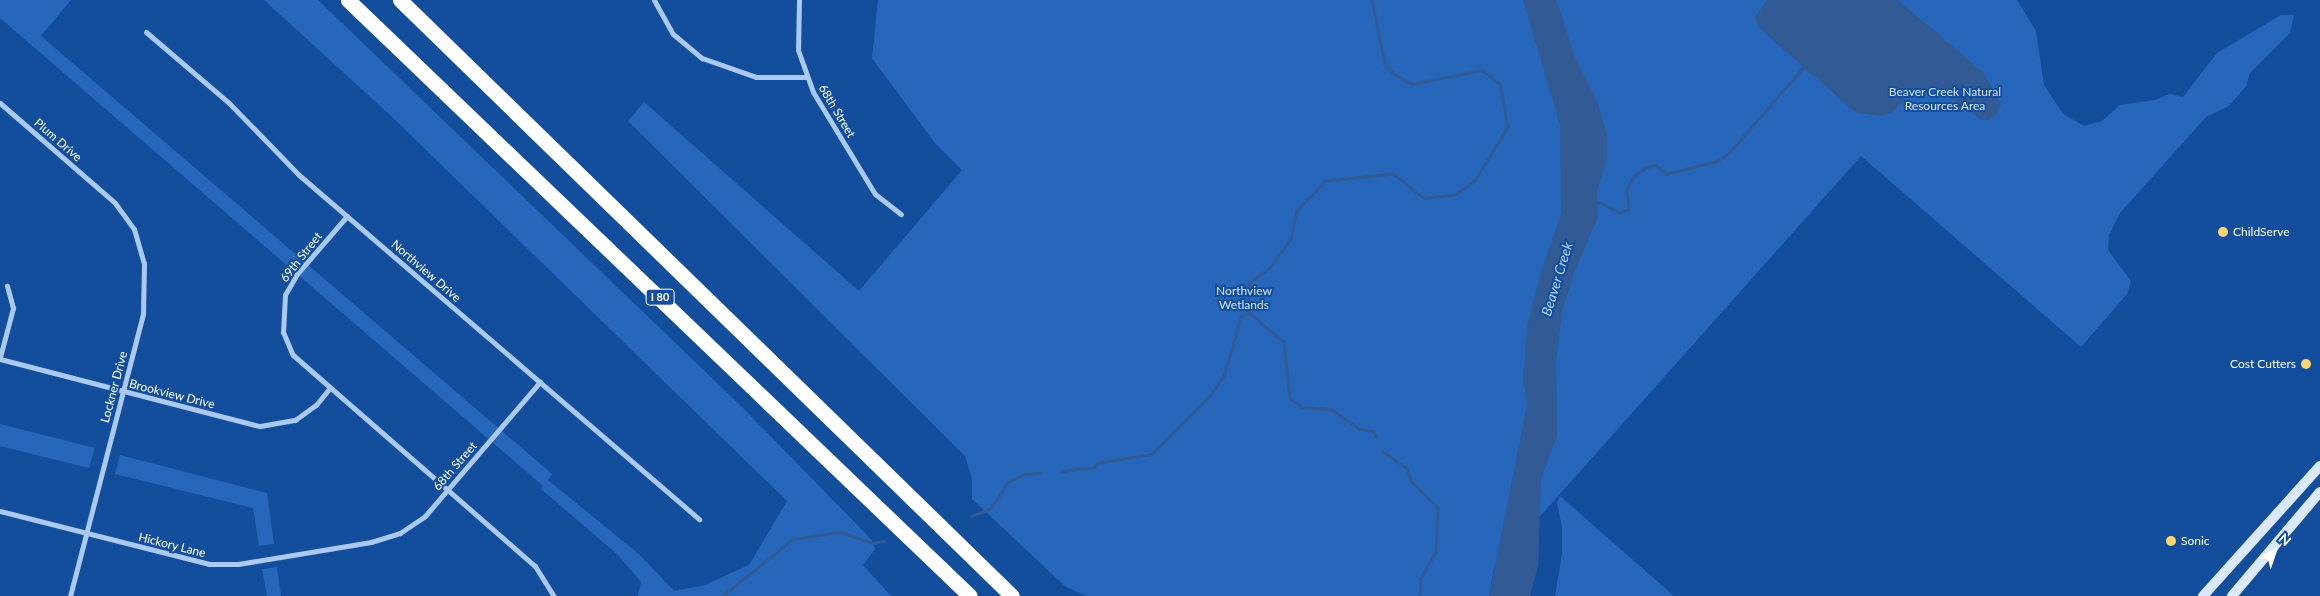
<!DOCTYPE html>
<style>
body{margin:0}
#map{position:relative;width:2320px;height:596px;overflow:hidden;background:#134e9d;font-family:Lato,sans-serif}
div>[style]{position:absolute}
.green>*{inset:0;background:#2667bb}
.water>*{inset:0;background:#325b96}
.stream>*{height:2.5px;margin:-1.25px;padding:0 1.25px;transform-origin:1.25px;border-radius:1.25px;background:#325b96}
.minor>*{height:5px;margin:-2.5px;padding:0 2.5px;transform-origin:2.5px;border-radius:2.5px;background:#aacaf4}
.secondary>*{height:10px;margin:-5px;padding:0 5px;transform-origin:5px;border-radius:5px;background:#dae9fd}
.motorway>*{height:15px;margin:-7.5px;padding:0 7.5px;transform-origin:7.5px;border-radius:7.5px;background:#fff}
.dots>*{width:14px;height:14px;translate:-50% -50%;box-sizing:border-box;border:2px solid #134e9d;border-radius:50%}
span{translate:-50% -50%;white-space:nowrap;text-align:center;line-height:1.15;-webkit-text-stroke:4px #134e9d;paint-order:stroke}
.shield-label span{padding:1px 4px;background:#134e9d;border:1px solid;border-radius:4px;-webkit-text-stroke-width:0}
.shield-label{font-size:11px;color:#fff;font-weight:700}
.park-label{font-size:12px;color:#d3e5fd}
.street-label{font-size:12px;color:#fff}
.poi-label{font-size:12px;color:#fff}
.left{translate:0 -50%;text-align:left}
.right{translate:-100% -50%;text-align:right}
.water-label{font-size:14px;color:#b7d5fa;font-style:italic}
.north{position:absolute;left:2250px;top:526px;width:50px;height:50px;-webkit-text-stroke:4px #134e9d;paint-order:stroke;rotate:41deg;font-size:14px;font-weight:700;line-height:20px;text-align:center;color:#fff}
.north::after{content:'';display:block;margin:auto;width:18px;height:22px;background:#fff;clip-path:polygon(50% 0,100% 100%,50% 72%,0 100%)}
</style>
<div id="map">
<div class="green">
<i style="clip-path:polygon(0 0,71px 0,41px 36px,552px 474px,548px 480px,640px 555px,674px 591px,705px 585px,749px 565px,787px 501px,389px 114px,264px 0,318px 0,740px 405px,872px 540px,875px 549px,863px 565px,891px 596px,638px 596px,641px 582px,618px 555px,541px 489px,543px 486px,0 18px)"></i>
<i style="clip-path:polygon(878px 0,2017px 0,2036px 31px,2044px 85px,2063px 114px,2084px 126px,2102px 121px,2120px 105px,2155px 100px,2170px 94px,2183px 97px,2217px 53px,2281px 15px,2294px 15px,2290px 33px,2250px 73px,2246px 86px,2229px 106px,2206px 117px,2120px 213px,2109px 235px,2108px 250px,2131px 281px,2127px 294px,2081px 347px,1861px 156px,1494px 568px,1489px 596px,1086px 596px,1066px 587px,972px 499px,972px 479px,965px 456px,628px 121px,644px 102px,859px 291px,962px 170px,934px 142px,872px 58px)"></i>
<i style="clip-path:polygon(0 424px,95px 448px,89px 468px,0 446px)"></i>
<i style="clip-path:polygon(120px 455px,267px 493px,274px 544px,259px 546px,253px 508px,115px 474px)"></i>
<i style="clip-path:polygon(1560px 496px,1674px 596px,1555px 596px,1562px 554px,1562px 528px,1557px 502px)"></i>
<i style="clip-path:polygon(277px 567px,281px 596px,267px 596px,262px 569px)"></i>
</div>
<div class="water">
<i style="clip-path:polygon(1523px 0,1557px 0,1573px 53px,1598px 103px,1607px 135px,1607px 159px,1597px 191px,1598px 217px,1574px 273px,1562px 313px,1556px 362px,1557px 436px,1541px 479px,1538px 566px,1530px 596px,1489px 596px,1527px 404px,1523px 379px,1527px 327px,1540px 275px,1561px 214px,1560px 125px)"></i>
<i style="clip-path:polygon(1767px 0,1898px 0,1984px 73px,2001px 104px,1997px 114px,1990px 120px,1981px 120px,1936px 86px,1913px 91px,1893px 112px,1883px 116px,1856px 113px,1758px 27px,1755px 17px)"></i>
</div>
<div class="stream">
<i style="left:1372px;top:0;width:65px;rotate:78.5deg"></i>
<i style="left:1385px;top:64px;width:13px;rotate:48deg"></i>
<i style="left:1394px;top:74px;width:21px;rotate:29deg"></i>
<i style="left:1412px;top:84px;width:71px;rotate:-11.3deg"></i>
<i style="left:1482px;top:70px;width:23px;rotate:38deg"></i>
<i style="left:1500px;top:84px;width:44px;rotate:79.5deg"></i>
<i style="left:1508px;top:127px;width:63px;rotate:121.4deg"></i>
<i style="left:1475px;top:181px;width:24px;rotate:145deg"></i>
<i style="left:1455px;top:195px;width:31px;rotate:173deg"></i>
<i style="left:1424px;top:199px;width:40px;rotate:-141deg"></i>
<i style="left:1393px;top:174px;width:67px;rotate:174deg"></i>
<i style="left:1326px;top:181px;width:42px;rotate:134deg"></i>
<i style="left:1297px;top:211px;width:29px;rotate:102deg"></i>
<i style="left:1291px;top:239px;width:36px;rotate:126deg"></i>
<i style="left:1270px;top:268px;width:26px;rotate:143deg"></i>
<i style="left:1249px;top:284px;width:28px;rotate:92deg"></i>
<i style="left:1248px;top:312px;width:47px;rotate:39.8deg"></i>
<i style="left:1284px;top:342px;width:56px;rotate:83.9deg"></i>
<i style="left:1290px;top:398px;width:15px;rotate:37deg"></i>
<i style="left:1302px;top:407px;width:29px;rotate:4deg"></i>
<i style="left:1331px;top:409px;width:35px;rotate:35deg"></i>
<i style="left:1360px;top:429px;width:13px;rotate:9deg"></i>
<i style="left:1373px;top:431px;width:6px;rotate:59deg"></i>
<i style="left:1596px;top:204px;width:5px;rotate:-22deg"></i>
<i style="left:1601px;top:202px;width:21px;rotate:31deg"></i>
<i style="left:1619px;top:213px;width:11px;rotate:-22deg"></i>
<i style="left:1629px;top:209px;width:19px;rotate:-99deg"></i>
<i style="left:1626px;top:190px;width:15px;rotate:-62deg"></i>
<i style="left:1633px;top:177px;width:16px;rotate:-38deg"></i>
<i style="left:1646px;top:167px;width:10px;rotate:-11deg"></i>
<i style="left:1656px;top:165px;width:13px;rotate:42deg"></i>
<i style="left:1666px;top:174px;width:53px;rotate:-14.3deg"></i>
<i style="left:1717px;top:161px;width:16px;rotate:-35deg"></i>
<i style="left:1730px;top:152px;width:115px;rotate:-49.2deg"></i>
<i style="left:1382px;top:451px;width:29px;rotate:34deg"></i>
<i style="left:1406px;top:467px;width:16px;rotate:68deg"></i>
<i style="left:1412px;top:482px;width:37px;rotate:45deg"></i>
<i style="left:1438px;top:508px;width:44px;rotate:92.6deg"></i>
<i style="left:1436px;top:552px;width:30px;rotate:120deg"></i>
<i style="left:1421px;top:578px;width:18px;rotate:93deg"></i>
<i style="left:1062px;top:471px;width:33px;rotate:-7deg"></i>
<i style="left:1095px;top:467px;width:4px;rotate:-63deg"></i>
<i style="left:1097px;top:463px;width:56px;rotate:-9.3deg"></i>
<i style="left:1152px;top:454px;width:79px;rotate:-45deg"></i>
<i style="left:1208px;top:398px;width:28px;rotate:-55deg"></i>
<i style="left:1224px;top:375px;width:60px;rotate:-73.7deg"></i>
<i style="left:1241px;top:317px;width:9px;rotate:-36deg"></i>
<i style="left:971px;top:516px;width:20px;rotate:-20deg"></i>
<i style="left:990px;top:509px;width:32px;rotate:-56deg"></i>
<i style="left:1008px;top:482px;width:18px;rotate:-27deg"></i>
<i style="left:1024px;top:474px;width:17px;rotate:-3deg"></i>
<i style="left:722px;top:596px;width:91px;rotate:-38.8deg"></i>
<i style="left:793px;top:539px;width:49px;rotate:-8.3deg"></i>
<i style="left:841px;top:532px;width:34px;rotate:19deg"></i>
<i style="left:873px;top:543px;width:11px;rotate:-10deg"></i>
</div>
<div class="minor">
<i style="left:654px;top:0;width:39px;rotate:61deg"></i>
<i style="left:673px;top:34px;width:38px;rotate:40deg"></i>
<i style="left:702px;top:58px;width:57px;rotate:19.4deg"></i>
<i style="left:756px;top:77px;width:50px"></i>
<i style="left:799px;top:0;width:50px;rotate:91.1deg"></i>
<i style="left:798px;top:50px;width:45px;rotate:70.3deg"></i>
<i style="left:813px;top:92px;width:119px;rotate:58.7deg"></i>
<i style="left:875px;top:194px;width:33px;rotate:38deg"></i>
<i style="left:146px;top:32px;width:109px;rotate:40.5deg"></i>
<i style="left:229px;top:103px;width:100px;rotate:45.8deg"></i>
<i style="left:299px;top:175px;width:528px;rotate:40.7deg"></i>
<i style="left:0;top:103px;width:152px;rotate:41deg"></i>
<i style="left:115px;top:203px;width:32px;rotate:54deg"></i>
<i style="left:134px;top:229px;width:35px;rotate:74deg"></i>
<i style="left:144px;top:263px;width:51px;rotate:91.1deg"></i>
<i style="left:143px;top:314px;width:291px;rotate:104.5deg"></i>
<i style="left:347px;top:216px;width:77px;rotate:130.8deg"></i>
<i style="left:297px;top:274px;width:24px;rotate:120deg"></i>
<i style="left:285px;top:295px;width:37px;rotate:93deg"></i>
<i style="left:283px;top:332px;width:25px;rotate:67deg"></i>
<i style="left:293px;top:355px;width:321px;rotate:41.1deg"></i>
<i style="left:535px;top:566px;width:36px;rotate:58deg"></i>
<i style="left:0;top:357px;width:51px;rotate:-75.1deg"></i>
<i style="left:13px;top:308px;width:23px;rotate:-105deg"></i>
<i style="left:0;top:359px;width:268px;rotate:14.5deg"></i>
<i style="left:260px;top:426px;width:36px;rotate:-10deg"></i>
<i style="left:295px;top:420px;width:26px;rotate:-36deg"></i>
<i style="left:316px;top:405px;width:21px;rotate:-51deg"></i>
<i style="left:0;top:511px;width:216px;rotate:14.2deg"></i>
<i style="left:209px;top:564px;width:29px"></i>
<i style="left:238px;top:564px;width:135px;rotate:-9.4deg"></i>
<i style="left:371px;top:542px;width:30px;rotate:-17deg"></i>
<i style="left:400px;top:533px;width:30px;rotate:-34deg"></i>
<i style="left:425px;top:516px;width:177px;rotate:-49.4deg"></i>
</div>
<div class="secondary">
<i style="left:2203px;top:596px;width:175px;rotate:-48deg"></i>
<i style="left:2232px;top:596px;width:136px;rotate:-49.8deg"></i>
</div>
<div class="motorway">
<i style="left:348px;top:0;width:861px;rotate:43.78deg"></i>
<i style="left:400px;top:0;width:854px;rotate:44.24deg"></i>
</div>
<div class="dots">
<i style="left:2223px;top:232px;background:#ffd76d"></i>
<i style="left:2306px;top:364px;background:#ffd76d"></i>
<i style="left:2171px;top:541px;background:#ffd76d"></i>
</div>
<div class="shield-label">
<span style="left:660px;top:297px">I 80</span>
</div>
<div class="park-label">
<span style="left:1945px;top:99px">Beaver Creek Natural<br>Resources Area</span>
<span style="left:1244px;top:298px">Northview<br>Wetlands</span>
</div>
<div class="street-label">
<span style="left:837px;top:111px;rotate:59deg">68th Street</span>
<span style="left:58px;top:140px;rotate:41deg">Plum Drive</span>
<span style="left:301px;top:257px;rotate:-52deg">69th Street</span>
<span style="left:426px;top:271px;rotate:41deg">Northview Drive</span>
<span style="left:114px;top:387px;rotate:-75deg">Lockner Drive</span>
<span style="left:172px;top:394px;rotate:14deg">Brookview Drive</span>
<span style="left:455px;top:466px;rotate:-49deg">68th Street</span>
<span style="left:172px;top:545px;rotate:14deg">Hickory Lane</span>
</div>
<div class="poi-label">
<span class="left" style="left:2233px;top:232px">ChildServe</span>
<span class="right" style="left:2296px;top:364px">Cost Cutters</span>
<span class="left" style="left:2181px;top:541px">Sonic</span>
</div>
<div class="water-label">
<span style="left:1557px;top:279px;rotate:-73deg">Beaver Creek</span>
</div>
<div class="north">N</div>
</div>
